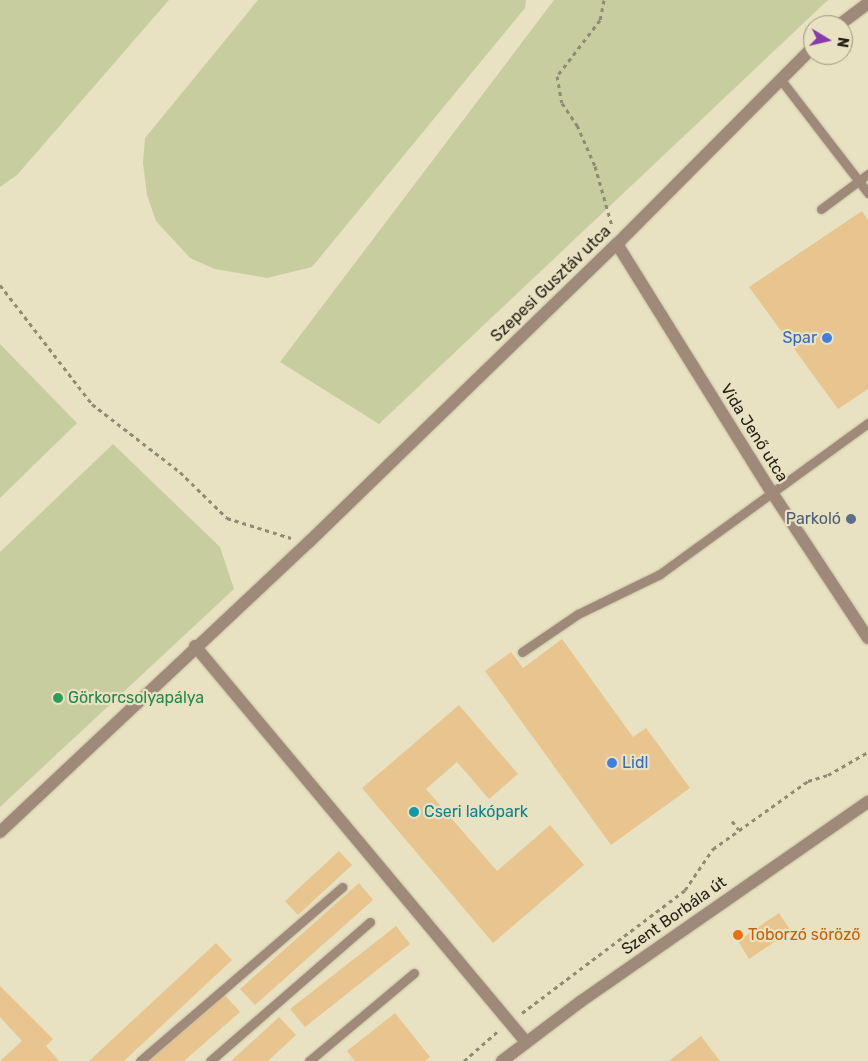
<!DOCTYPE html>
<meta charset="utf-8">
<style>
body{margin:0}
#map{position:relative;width:868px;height:1061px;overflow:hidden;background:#e8e2c2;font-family:Rubik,sans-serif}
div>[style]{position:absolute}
.green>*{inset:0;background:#c7cd9f}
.building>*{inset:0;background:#e8c48f}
.path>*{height:3px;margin-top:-1.5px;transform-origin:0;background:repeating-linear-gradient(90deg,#8f8b74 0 4px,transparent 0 8px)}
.roads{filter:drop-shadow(0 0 1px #c5c0a3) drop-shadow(0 0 1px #c5c0a3)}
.service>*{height:9px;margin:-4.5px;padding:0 4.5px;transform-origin:4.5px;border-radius:4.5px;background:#9f8979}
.minor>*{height:12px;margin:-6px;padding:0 6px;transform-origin:6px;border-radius:6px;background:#9f8979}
.tertiary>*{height:12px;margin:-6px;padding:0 6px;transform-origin:6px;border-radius:6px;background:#9f8979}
.dots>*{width:14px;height:14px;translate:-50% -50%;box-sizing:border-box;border:2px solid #e8e2c2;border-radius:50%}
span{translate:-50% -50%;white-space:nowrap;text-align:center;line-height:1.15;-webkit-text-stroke:4.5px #e8e2c2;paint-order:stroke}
.street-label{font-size:16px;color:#252317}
.shop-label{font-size:16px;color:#366cbe}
.right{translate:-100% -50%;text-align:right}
.left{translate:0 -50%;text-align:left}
.service-label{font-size:16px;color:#4e5e75}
.leisure-label{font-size:16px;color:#27864d}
.culture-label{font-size:16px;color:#0d838f}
.food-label{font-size:16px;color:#c56008}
.north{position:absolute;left:803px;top:15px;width:50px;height:50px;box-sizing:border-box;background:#e8e2c2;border:1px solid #9a967e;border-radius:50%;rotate:99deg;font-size:14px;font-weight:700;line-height:20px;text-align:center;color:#252317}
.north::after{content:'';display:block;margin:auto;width:18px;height:22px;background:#873cad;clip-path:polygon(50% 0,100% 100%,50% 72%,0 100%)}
</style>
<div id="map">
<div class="green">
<i style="clip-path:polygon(0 0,169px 0,17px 175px,0 187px)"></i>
<i style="clip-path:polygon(258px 0,526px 0,525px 8px,312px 267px,267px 278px,215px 269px,190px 258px,156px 221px,147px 195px,143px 163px,145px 138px)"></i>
<i style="clip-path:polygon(554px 0,828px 0,379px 424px,280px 362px)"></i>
<i style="clip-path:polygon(0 344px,77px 423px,0 498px)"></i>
<i style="clip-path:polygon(113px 444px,220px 547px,234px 589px,0 807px,0 552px)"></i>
</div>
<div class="building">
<i style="clip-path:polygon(862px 211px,868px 220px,868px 389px,838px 409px,749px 287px)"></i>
<i style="clip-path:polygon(562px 639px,633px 737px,646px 728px,690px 788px,611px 845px,485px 671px,511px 652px,523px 668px)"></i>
<i style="clip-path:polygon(459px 705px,518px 774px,489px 799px,457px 762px,426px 789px,497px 871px,550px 825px,584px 865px,493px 943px,362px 788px)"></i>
<i style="clip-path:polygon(339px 851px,352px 865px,298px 915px,285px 901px)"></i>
<i style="clip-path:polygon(359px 883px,373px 900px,255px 1005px,240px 989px)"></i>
<i style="clip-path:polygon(779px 913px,791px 931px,749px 959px,738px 941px)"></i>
<i style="clip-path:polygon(396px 926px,410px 944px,305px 1027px,290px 1009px)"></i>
<i style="clip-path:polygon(216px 943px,232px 960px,124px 1061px,89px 1061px)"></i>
<i style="clip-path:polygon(0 986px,53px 1039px,46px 1046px,59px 1061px,0 1061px,22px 1041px,0 1017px)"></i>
<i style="clip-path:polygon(224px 994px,240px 1012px,184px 1061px,147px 1061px)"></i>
<i style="clip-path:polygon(395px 1013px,430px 1057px,425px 1061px,355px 1061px,347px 1051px)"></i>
<i style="clip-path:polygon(279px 1017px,296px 1035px,268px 1061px,231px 1061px)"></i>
<i style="clip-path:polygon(701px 1036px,720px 1061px,669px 1061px)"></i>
</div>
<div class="path">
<i style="left:604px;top:0;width:20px;rotate:101deg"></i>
<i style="left:600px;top:20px;width:71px;rotate:127.5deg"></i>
<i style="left:557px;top:76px;width:27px;rotate:80deg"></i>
<i style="left:562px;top:103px;width:27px;rotate:56deg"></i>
<i style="left:577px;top:125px;width:45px;rotate:66.3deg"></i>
<i style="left:595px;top:166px;width:62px;rotate:74.2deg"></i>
<i style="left:0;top:285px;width:150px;rotate:52.3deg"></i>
<i style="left:92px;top:404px;width:111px;rotate:37.7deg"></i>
<i style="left:180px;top:472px;width:66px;rotate:44.4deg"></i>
<i style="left:227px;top:518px;width:67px;rotate:17.4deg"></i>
<i style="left:732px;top:821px;width:11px;rotate:52deg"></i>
<i style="left:522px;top:1013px;width:204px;rotate:-37deg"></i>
<i style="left:685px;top:890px;width:50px;rotate:-55.7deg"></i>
<i style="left:713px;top:849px;width:117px;rotate:-35.6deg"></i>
<i style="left:808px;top:781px;width:21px;rotate:-17deg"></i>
<i style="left:828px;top:775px;width:46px;rotate:-29.9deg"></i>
<i style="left:464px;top:1061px;width:44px;rotate:-41.3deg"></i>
</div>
<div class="roads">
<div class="service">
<i style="left:781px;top:80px;width:143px;rotate:52.4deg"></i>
<i style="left:821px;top:209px;width:59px;rotate:-36.7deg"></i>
<i style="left:522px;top:652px;width:68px;rotate:-34.2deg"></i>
<i style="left:578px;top:614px;width:91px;rotate:-26deg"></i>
<i style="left:660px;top:574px;width:257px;rotate:-36deg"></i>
<i style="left:140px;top:1061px;width:267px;rotate:-40.7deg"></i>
<i style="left:210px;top:1061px;width:212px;rotate:-41deg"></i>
<i style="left:309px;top:1061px;width:137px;rotate:-40deg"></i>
</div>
<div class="minor">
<i style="left:839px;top:25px;width:36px;rotate:-37deg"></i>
<i style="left:617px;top:244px;width:291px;rotate:58.1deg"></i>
<i style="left:771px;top:491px;width:176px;rotate:56.6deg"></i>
<i style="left:195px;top:646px;width:516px;rotate:50.11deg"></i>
<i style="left:0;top:832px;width:424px;rotate:-43.2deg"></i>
<i style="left:309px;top:542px;width:429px;rotate:-44.1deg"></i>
<i style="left:617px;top:244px;width:278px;rotate:-45.1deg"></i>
</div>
<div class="tertiary">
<i style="left:502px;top:1061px;width:98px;rotate:-37.1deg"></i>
<i style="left:580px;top:1002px;width:351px;rotate:-34.8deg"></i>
</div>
</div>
<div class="dots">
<i style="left:827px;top:338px;background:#3f7fe0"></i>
<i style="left:851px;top:519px;background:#5c6f8a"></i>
<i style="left:58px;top:698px;background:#2e9e5b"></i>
<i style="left:612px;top:763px;background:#3f7fe0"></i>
<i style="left:414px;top:812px;background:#0f9aa8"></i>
<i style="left:738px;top:935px;background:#e8710a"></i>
</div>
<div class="street-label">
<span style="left:551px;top:284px;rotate:-44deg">Szepesi Gusztáv utca</span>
<span style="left:754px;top:433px;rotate:58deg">Vida Jenő utca</span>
<span style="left:674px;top:916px;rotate:-35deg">Szent Borbála út</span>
</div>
<div class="shop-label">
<span class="right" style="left:817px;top:338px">Spar</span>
<span class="left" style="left:622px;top:763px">Lidl</span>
</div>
<div class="service-label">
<span class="right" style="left:841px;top:519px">Parkoló</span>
</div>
<div class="leisure-label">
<span class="left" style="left:68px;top:698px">Görkorcsolyapálya</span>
</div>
<div class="culture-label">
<span class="left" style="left:424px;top:812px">Cseri lakópark</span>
</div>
<div class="food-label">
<span class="left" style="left:748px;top:935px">Toborzó söröző</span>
</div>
<div class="north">N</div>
</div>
